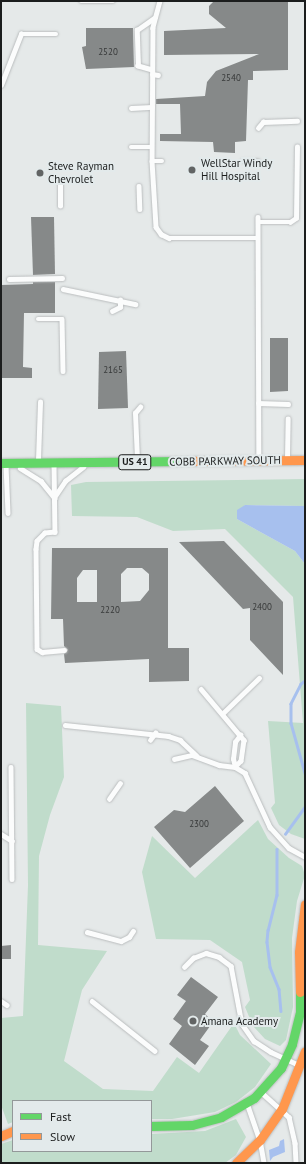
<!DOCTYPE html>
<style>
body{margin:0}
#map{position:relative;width:306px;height:1164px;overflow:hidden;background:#e5e9e9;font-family:"PT Sans",sans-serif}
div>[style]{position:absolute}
.green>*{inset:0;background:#c0dccb}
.water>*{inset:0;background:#a7c0ee}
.stream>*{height:2.5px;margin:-1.25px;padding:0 1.25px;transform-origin:1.25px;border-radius:1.25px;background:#a7c0ee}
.building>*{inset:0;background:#868989}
.roads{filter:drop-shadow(0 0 1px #babdbe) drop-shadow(0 0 1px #babdbe)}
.lane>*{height:4.5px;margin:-2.25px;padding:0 2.25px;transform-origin:2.25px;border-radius:2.25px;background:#fbfcfc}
.fast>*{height:9px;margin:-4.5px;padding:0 4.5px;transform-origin:4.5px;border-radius:4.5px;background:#63d668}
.slow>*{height:9px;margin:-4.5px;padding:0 4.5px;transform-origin:4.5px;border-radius:4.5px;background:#ff974d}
.dots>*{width:11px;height:11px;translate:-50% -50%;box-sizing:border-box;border:2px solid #e3eaeb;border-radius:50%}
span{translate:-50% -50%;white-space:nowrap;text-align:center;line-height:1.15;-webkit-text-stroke:4px #e3eaeb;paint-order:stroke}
.number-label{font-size:9px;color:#363838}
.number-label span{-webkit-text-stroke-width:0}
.shield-label span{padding:1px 3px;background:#e3eaeb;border:1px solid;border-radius:3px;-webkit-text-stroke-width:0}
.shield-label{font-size:10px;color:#1b1d1d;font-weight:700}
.poi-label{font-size:11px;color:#1b1d1d}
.left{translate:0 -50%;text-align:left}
.street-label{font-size:11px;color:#1b1d1d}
.frame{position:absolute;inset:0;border:2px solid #1b1d1d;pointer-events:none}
.legend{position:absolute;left:12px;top:1100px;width:140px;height:52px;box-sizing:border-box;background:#e3eaeb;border:1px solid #939899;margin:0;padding:5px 7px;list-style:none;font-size:12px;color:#1b1d1d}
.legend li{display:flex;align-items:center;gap:8px;height:20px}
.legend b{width:20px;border:1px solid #939899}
</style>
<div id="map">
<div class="green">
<i style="clip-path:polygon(305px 479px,305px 506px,245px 505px,237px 519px,295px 551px,305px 564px,305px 839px,291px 834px,279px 825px,271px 808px,275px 803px,268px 721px,303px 723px,293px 597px,225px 529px,173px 531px,137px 517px,72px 516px,71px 485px,86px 482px)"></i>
<i style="clip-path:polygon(26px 703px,61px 706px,64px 777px,50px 815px,39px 856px,38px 945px,107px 951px,82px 990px,64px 1061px,103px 1089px,153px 1091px,177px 1057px,199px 1073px,234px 1023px,240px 1035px,271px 1064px,255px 1087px,236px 1102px,215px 1112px,172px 1119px,151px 1119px,151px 1101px,13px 1101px,13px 1122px,8px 1124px,1px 1105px,1px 1018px,23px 1016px,28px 885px)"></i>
<i style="clip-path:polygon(258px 820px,268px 839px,289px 858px,302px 866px,305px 875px,297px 901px,292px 938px,293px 1007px,286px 1040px,280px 1046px,265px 1039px,253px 1026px,245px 1007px,250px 1000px,242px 962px,210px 940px,156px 939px,142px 872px,152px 836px,195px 878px)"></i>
<i style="clip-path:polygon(236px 1119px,246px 1137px,236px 1155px,225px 1163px,1px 1163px,1px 1144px,13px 1140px,13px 1151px,151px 1151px,151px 1134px,205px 1131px)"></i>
</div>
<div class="water">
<i style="clip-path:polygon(245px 505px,305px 506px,305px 564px,295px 551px,237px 519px,237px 510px)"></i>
<i style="clip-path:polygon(284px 1139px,285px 1152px,273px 1157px,270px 1161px,269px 1150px,279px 1146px,280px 1141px)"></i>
</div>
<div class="stream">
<i style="left:305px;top:681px;width:5px;rotate:143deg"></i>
<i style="left:301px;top:684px;width:22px;rotate:117deg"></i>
<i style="left:291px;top:704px;width:19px;rotate:90deg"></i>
<i style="left:291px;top:723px;width:52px;rotate:74.4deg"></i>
<i style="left:285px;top:834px;width:34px;rotate:-54deg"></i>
<i style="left:277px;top:849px;width:46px;rotate:90deg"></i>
<i style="left:277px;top:895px;width:36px;rotate:104deg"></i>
<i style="left:268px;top:930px;width:12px;rotate:95deg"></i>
<i style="left:267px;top:942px;width:25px;rotate:83deg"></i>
<i style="left:270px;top:967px;width:24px;rotate:68deg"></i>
<i style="left:279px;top:989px;width:22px;rotate:85deg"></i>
</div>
<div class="building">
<i style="clip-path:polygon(214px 1px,288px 1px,288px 70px,253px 71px,253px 80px,248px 80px,246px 141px,235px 142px,235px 153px,214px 152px,213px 142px,160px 141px,160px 134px,181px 134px,180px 104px,156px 104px,156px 99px,205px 96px,207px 82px,216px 71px,259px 54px,164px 55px,164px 31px,226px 28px,209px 14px,209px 6px)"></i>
<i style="clip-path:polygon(86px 28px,133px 28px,134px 67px,86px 69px,82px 47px,86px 46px)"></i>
<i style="clip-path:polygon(31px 217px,54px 217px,55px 274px,33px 275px)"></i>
<i style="clip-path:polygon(33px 282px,55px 282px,55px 313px,24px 313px,23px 367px,32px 368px,32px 378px,1px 378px,1px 285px,33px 284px)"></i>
<i style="clip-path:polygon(270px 338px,288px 338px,288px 391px,270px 392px)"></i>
<i style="clip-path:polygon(126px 351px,128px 408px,98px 409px,99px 352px)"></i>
<i style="clip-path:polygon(224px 541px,283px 602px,283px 675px,250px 640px,250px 608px,243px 609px,179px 542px)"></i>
<i style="clip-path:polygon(evenodd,52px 548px,168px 548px,168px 648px,189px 648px,189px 681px,149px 682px,149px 659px,65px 663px,64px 654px,68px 650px,64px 646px,63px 619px,51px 619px,52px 548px,127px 568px,142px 568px,149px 574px,149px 590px,140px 601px,121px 602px,121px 574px,127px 568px,52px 548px,83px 570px,97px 570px,97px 602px,77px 602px,77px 578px,83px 570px)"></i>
<i style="clip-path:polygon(215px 786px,244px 821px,190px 868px,154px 827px,174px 810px,185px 812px)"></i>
<i style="clip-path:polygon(11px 945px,11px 959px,1px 959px,1px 946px)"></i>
<i style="clip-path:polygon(191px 977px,218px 997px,205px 1014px,213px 1022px,200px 1040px,209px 1046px,195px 1065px,169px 1044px,182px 1026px,173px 1019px,186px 1001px,177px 995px)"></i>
</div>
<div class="roads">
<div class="lane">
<i style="left:81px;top:1px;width:32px"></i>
<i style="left:160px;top:1px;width:28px;rotate:105deg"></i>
<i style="left:153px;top:28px;width:133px;rotate:90.4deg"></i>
<i style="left:152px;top:161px;width:66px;rotate:86.5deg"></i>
<i style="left:156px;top:227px;width:9px;rotate:54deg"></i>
<i style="left:161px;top:234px;width:9px;rotate:27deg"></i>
<i style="left:169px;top:238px;width:88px"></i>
<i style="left:152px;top:70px;width:15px;rotate:-164deg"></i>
<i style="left:138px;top:66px;width:36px;rotate:-92deg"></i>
<i style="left:137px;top:30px;width:21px;rotate:-35deg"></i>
<i style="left:152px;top:74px;width:6px;rotate:9deg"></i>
<i style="left:1px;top:85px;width:55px;rotate:-68.6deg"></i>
<i style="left:21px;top:34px;width:35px"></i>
<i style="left:131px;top:108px;width:21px;rotate:-3deg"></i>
<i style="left:258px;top:128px;width:8px;rotate:-50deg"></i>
<i style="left:263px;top:122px;width:34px;rotate:-2deg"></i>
<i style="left:131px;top:147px;width:21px"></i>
<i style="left:152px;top:161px;width:10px"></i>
<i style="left:243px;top:161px;width:15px"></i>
<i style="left:139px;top:186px;width:23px;rotate:88deg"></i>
<i style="left:60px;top:206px;width:23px;rotate:-90deg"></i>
<i style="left:258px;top:217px;width:242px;rotate:89.8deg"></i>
<i style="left:258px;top:222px;width:32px"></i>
<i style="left:290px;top:222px;width:7px;rotate:-34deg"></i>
<i style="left:296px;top:218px;width:71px;rotate:-89.2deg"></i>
<i style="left:9px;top:279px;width:53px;rotate:-1.1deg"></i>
<i style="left:63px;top:289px;width:74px;rotate:11.8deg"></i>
<i style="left:112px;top:311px;width:9px;rotate:-27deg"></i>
<i style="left:120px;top:307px;width:7px;rotate:-90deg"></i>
<i style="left:38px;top:319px;width:24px"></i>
<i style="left:62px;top:319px;width:52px;rotate:88.9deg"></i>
<i style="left:258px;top:403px;width:30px;rotate:2deg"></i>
<i style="left:287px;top:458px;width:39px;rotate:-89deg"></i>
<i style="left:137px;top:459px;width:46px;rotate:-92.5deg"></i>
<i style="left:135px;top:413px;width:8px;rotate:-50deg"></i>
<i style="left:38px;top:460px;width:58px;rotate:-88deg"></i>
<i style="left:54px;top:464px;width:68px;rotate:89.2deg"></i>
<i style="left:55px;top:532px;width:10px;rotate:174deg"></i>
<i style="left:45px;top:533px;width:11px;rotate:135deg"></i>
<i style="left:37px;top:541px;width:8px;rotate:97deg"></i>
<i style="left:36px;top:549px;width:100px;rotate:89.4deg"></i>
<i style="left:37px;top:649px;width:6px;rotate:31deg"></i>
<i style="left:42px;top:652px;width:22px;rotate:-5deg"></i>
<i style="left:6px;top:465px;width:48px;rotate:87.6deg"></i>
<i style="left:20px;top:468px;width:25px;rotate:32deg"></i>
<i style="left:41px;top:481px;width:22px;rotate:51deg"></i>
<i style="left:55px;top:496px;width:18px;rotate:-56deg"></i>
<i style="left:65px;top:481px;width:23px;rotate:-38deg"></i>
<i style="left:201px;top:689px;width:67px;rotate:49.9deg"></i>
<i style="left:244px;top:740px;width:21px;rotate:98deg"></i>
<i style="left:241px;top:761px;width:8px;rotate:135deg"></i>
<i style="left:223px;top:713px;width:50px;rotate:-44.2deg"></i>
<i style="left:65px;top:725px;width:104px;rotate:6.1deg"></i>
<i style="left:168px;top:736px;width:13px;rotate:18deg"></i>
<i style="left:180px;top:740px;width:23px;rotate:43deg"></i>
<i style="left:150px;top:740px;width:9px;rotate:-54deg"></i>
<i style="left:174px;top:759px;width:18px;rotate:-13deg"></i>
<i style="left:192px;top:755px;width:29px;rotate:20deg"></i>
<i style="left:219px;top:765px;width:16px;rotate:7deg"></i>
<i style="left:235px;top:767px;width:12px;rotate:31deg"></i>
<i style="left:245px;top:773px;width:60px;rotate:65.2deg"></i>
<i style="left:270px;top:827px;width:28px;rotate:48deg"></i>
<i style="left:289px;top:848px;width:18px;rotate:29deg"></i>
<i style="left:11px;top:767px;width:112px;rotate:89.5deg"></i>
<i style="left:235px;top:767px;width:8px;rotate:-104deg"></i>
<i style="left:233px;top:759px;width:17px;rotate:-83deg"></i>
<i style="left:235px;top:742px;width:9px;rotate:-54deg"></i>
<i style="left:109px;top:799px;width:19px;rotate:-55deg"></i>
<i style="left:1px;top:834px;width:13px;rotate:32deg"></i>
<i style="left:87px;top:932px;width:35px;rotate:15deg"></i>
<i style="left:121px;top:941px;width:9px;rotate:-27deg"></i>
<i style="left:129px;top:937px;width:7px;rotate:-56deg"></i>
<i style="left:184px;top:967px;width:13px;rotate:-45deg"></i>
<i style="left:193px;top:958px;width:14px;rotate:-21deg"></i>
<i style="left:206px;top:953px;width:14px;rotate:17deg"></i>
<i style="left:219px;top:957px;width:15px;rotate:37deg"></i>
<i style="left:231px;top:966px;width:59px;rotate:79.3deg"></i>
<i style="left:242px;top:1024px;width:21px;rotate:55deg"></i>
<i style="left:254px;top:1041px;width:20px;rotate:33deg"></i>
<i style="left:271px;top:1052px;width:31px;rotate:25deg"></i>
<i style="left:1px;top:1001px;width:7px;rotate:34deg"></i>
<i style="left:92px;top:1001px;width:80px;rotate:38.4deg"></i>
<i style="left:261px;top:1092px;width:38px;rotate:42deg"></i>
<i style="left:289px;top:1117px;width:27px;rotate:77deg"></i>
<i style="left:295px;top:1143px;width:20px;rotate:87deg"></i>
<i style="left:247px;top:1103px;width:39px;rotate:71deg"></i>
<i style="left:260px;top:1140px;width:23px;rotate:80deg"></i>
</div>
<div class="fast">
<i style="left:1px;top:463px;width:183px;rotate:-0.6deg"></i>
<i style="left:151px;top:1126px;width:41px;rotate:-1.4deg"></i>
<i style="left:192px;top:1125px;width:30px;rotate:-15deg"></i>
<i style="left:221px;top:1117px;width:38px;rotate:-30deg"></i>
<i style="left:254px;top:1098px;width:40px;rotate:-48deg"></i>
<i style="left:281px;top:1068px;width:26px;rotate:-65deg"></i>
<i style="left:292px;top:1044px;width:33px;rotate:-76deg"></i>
<i style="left:300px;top:1012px;width:20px;rotate:-90deg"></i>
</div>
<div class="slow">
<i style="left:184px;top:461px;width:121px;rotate:-0.5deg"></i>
<i style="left:300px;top:992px;width:40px;rotate:-91.4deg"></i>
<i style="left:299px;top:952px;width:48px;rotate:-82.9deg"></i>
<i style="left:1px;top:1136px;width:13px;rotate:-23deg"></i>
<i style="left:236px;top:1163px;width:33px;rotate:-44deg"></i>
<i style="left:260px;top:1140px;width:38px;rotate:-55deg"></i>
<i style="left:282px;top:1109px;width:62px;rotate:-68.4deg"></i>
</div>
</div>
<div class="dots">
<i style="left:192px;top:170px;background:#626464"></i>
<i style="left:40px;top:173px;background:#626464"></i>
<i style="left:193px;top:1021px;background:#626464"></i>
</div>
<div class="number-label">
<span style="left:108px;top:52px">2520</span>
<span style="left:231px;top:78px">2540</span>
<span style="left:113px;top:370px">2165</span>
<span style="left:262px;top:607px">2400</span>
<span style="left:110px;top:610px">2220</span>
<span style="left:199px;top:824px">2300</span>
</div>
<div class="shield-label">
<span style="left:135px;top:462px">US 41</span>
</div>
<div class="poi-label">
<span class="left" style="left:201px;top:170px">WellStar Windy<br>Hill Hospital</span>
<span class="left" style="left:48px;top:173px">Steve Rayman<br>Chevrolet</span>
<span class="left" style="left:201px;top:1021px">Amana Academy</span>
</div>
<div class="street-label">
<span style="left:225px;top:461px;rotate:-1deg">COBB PARKWAY SOUTH</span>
</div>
<div class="frame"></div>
<ul class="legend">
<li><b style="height:5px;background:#63d668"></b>Fast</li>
<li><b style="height:5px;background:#ff974d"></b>Slow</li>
</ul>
</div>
